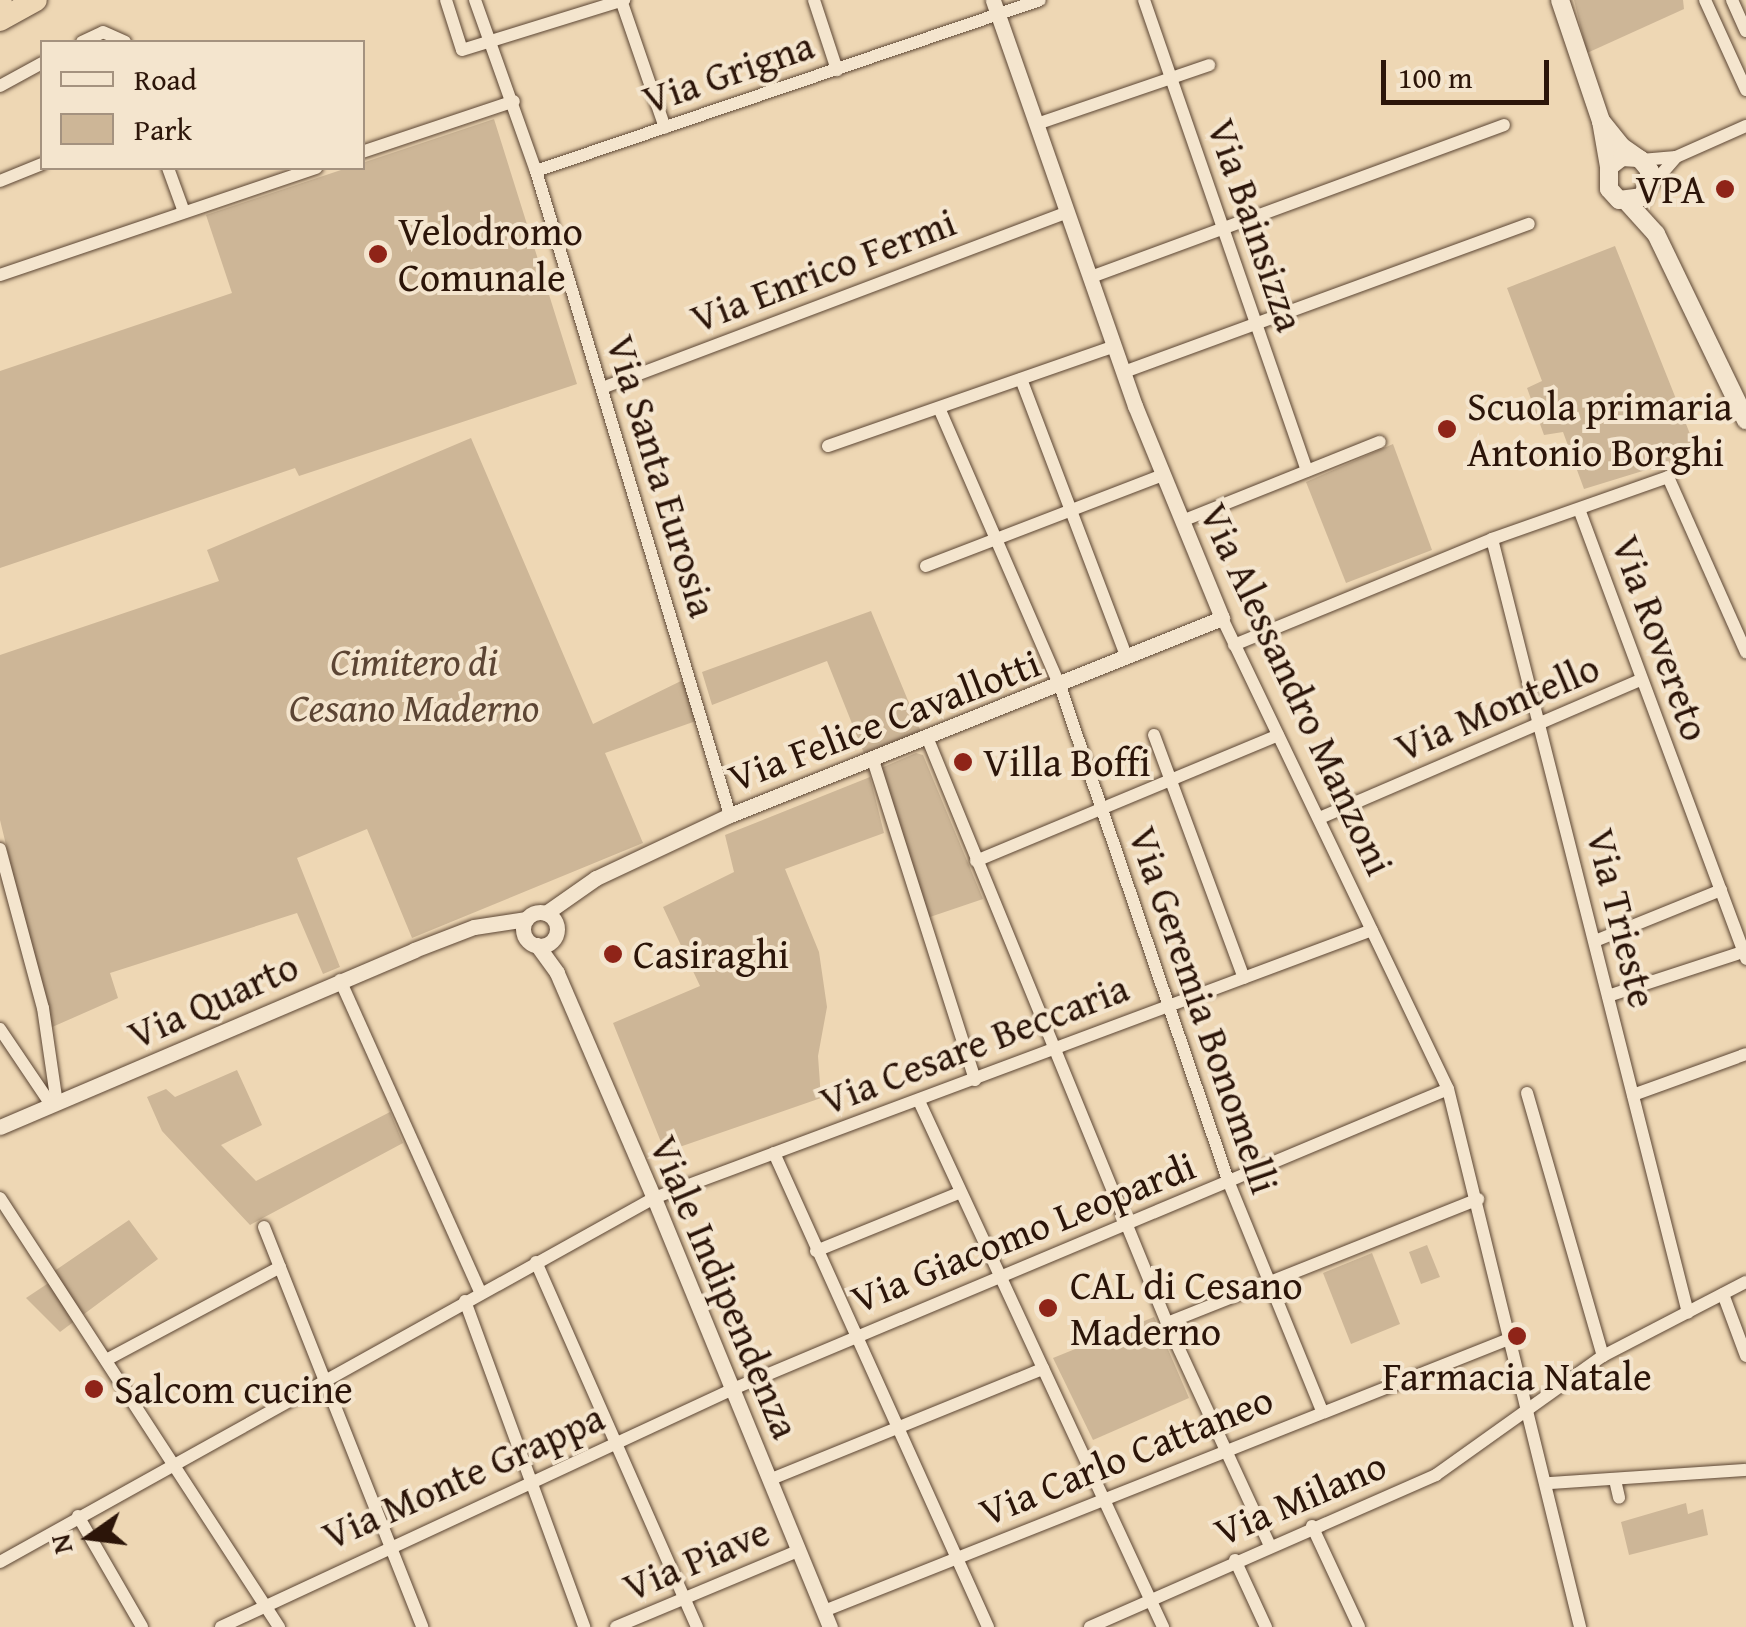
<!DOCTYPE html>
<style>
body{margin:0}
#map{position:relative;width:1746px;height:1627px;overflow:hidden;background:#eed7b4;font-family:"Gentium Book Plus",serif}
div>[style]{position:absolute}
.green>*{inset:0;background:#cdb697}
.roads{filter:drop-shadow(0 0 2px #5c4634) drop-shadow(0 0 2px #5c4634)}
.minor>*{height:12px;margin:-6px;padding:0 6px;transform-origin:6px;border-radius:6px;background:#f4e5ce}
.tertiary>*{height:15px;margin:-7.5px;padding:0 7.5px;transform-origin:7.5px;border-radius:7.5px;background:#f4e5ce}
.tertiary>.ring{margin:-7.5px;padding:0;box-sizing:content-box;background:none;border:15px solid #f4e5ce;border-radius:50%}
.secondary>*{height:18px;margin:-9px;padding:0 9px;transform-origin:9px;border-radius:9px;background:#f4e5ce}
.trunk>*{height:22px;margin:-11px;padding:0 11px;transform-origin:11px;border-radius:11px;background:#eed7b4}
.dots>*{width:28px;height:28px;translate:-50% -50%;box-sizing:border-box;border:5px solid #f4e5ce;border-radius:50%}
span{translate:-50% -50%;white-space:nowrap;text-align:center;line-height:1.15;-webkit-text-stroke:8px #f4e5ce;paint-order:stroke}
.street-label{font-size:40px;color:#2c1509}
.poi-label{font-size:40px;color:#2c1509}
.right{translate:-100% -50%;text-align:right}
.left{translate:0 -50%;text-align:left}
.park-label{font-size:40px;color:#5c4534;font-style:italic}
.legend{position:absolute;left:40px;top:40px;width:325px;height:130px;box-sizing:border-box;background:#f4e5ce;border:2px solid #a4927f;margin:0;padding:12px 18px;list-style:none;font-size:30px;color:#2c1509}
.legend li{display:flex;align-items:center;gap:20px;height:50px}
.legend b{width:50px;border:2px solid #a4927f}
.north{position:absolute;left:40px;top:1487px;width:100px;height:100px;-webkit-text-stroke:8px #f4e5ce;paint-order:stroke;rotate:256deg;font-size:28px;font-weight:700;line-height:40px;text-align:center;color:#2c1509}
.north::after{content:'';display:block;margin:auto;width:35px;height:45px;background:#2c1509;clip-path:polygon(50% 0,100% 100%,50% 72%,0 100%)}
.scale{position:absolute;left:1381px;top:60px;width:168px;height:45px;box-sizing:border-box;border:5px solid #2c1509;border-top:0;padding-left:12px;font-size:30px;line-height:35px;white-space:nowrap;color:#2c1509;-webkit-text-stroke:8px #f4e5ce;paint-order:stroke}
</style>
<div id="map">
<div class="green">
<i style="clip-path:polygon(1574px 0,1683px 0,1684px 9px,1587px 53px)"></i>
<i style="clip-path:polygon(494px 119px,577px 384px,299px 476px,295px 468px,0 568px,0 371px,232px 293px,206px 215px)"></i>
<i style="clip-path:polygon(1615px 246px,1698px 454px,1584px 489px,1563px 432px,1544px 435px,1527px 388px,1542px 381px,1507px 288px)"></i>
<i style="clip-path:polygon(471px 438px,593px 724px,683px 680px,696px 721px,605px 753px,643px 843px,412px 938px,367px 829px,297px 858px,340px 967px,323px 974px,297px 913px,110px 973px,118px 998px,50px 1028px,0 820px,0 655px,219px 581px,207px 550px)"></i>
<i style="clip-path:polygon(1393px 444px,1432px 550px,1346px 583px,1306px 482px)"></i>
<i style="clip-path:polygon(871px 611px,921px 732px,865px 756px,827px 661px,712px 705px,702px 672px)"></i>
<i style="clip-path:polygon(916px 753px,923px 755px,983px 899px,927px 918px,881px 768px)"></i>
<i style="clip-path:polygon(870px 777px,884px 833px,785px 869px,819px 952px,827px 1007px,818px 1056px,821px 1098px,665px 1152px,613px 1023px,700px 986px,663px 907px,734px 872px,725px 835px)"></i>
<i style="clip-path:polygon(237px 1070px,262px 1125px,221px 1145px,256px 1181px,390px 1112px,403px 1143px,250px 1225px,162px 1131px,147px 1097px,166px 1089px,175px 1097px)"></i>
<i style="clip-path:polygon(129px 1220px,158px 1259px,60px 1332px,26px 1298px,53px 1280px,50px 1274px)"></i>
<i style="clip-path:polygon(1427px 1245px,1440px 1277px,1421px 1284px,1409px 1252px)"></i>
<i style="clip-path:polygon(1372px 1253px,1400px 1324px,1351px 1344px,1323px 1273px)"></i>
<i style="clip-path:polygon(1154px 1317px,1189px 1398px,1093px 1440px,1053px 1358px)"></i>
<i style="clip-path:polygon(1686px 1503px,1688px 1514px,1703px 1509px,1708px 1535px,1629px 1555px,1621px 1522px)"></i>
</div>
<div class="roads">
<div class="minor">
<i style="left:446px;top:0;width:52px;rotate:72.3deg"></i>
<i style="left:462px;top:50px;width:170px;rotate:-17.2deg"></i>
<i style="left:475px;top:0;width:182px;rotate:70.4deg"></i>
<i style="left:536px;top:171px;width:673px;rotate:73.24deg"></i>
<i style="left:621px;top:0;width:135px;rotate:71deg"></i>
<i style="left:814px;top:0;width:74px;rotate:71.8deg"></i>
<i style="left:1144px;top:0;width:498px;rotate:70.9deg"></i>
<i style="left:1705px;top:0;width:99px;rotate:65.5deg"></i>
<i style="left:1732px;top:0;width:34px;rotate:66deg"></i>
<i style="left:82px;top:42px;width:23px;rotate:-25deg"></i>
<i style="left:103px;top:32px;width:24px;rotate:24deg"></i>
<i style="left:0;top:86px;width:48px;rotate:-28.7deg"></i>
<i style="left:1037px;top:124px;width:182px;rotate:-18.9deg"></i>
<i style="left:362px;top:152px;width:160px;rotate:-18.5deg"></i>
<i style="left:1641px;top:160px;width:35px;rotate:-5deg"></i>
<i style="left:1676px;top:157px;width:77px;rotate:-23.9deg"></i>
<i style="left:168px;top:168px;width:47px;rotate:70deg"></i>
<i style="left:536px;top:171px;width:532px;rotate:-18.74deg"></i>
<i style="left:0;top:181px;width:45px;rotate:-22deg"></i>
<i style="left:1651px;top:186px;width:38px;rotate:-49deg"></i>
<i style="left:0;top:275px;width:334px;rotate:-18.7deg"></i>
<i style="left:1091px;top:277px;width:440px;rotate:-20.2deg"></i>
<i style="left:1124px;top:372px;width:431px;rotate:-20.1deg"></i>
<i style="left:1021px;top:379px;width:298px;rotate:69.2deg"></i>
<i style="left:602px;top:388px;width:497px;rotate:-20.7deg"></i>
<i style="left:939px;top:408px;width:303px;rotate:66.5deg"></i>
<i style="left:1060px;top:686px;width:525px;rotate:71.22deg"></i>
<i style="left:1229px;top:1183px;width:246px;rotate:67.8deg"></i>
<i style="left:828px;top:446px;width:304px;rotate:-19.2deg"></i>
<i style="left:1579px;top:509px;width:480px;rotate:69.6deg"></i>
<i style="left:1182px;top:521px;width:213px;rotate:-21.8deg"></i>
<i style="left:1492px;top:539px;width:798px;rotate:75.79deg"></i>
<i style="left:926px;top:566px;width:254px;rotate:-21deg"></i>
<i style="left:1222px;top:618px;width:522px;rotate:64.37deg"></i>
<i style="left:1448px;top:1089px;width:554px;rotate:76.21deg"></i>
<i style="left:1234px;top:645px;width:279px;rotate:-22.3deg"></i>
<i style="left:1492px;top:539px;width:187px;rotate:-19.4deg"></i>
<i style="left:1668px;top:477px;width:192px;rotate:66deg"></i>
<i style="left:1154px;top:735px;width:259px;rotate:69.7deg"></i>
<i style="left:927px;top:737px;width:633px;rotate:67.73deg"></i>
<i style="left:1167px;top:1323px;width:243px;rotate:65.2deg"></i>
<i style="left:873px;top:760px;width:336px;rotate:72.3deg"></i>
<i style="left:1322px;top:817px;width:348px;rotate:-23.3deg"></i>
<i style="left:0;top:849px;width:165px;rotate:74.9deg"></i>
<i style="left:43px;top:1008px;width:97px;rotate:81.7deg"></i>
<i style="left:976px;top:861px;width:327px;rotate:-22.6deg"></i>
<i style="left:1595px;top:941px;width:136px;rotate:-22deg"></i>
<i style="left:340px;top:980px;width:342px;rotate:65.8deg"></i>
<i style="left:1608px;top:996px;width:145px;rotate:-18.1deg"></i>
<i style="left:0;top:1029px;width:93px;rotate:56deg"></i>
<i style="left:1527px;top:1093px;width:274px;rotate:73.9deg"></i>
<i style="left:1633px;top:1095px;width:120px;rotate:-19.9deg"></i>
<i style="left:919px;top:1101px;width:580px;rotate:65.11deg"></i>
<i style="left:774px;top:1153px;width:520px;rotate:65.7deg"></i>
<i style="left:0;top:1198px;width:512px;rotate:56.96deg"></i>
<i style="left:264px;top:1227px;width:430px;rotate:68.4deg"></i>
<i style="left:816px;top:1251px;width:154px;rotate:-22.1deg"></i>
<i style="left:536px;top:1262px;width:399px;rotate:66.2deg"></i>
<i style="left:1723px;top:1294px;width:66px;rotate:69.6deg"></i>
<i style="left:465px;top:1301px;width:347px;rotate:69.9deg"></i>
<i style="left:1167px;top:1323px;width:335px;rotate:-21.7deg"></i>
<i style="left:108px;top:1359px;width:195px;rotate:-28.1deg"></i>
<i style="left:769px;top:1480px;width:296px;rotate:-22.1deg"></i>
<i style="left:1615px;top:1480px;width:18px;rotate:77deg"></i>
<i style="left:1549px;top:1483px;width:197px;rotate:-3.8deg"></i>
<i style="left:78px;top:1516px;width:128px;rotate:60deg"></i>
<i style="left:1312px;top:1526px;width:111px;rotate:65deg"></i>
<i style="left:1235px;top:1560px;width:74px;rotate:65.2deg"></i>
<i style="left:0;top:1562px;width:748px;rotate:-29.1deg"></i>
<i style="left:654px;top:1198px;width:766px;rotate:-20.47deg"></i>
<i style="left:824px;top:1611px;width:737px;rotate:-21.66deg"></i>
<i style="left:221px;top:1627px;width:565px;rotate:-24.93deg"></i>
<i style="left:733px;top:1389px;width:775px;rotate:-22.76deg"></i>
<i style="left:616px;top:1627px;width:199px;rotate:-22.7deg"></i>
<i style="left:1090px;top:1627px;width:378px;rotate:-23.7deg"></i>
<i style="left:1436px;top:1475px;width:205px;rotate:-35.5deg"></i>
<i style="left:1603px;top:1356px;width:161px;rotate:-27.4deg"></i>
</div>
<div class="tertiary">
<i class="ring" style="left:523px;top:912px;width:19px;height:19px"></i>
<i style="left:546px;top:913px;width:61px;rotate:-35deg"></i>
<i style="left:596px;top:878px;width:148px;rotate:-25.2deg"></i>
<i style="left:730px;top:815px;width:530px;rotate:-21.82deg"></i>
<i style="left:1222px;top:618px;width:229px;rotate:-112.3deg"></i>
<i style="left:1135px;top:406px;width:430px;rotate:-109.3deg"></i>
<i style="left:537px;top:945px;width:34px;rotate:54deg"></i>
<i style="left:557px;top:973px;width:245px;rotate:66.7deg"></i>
<i style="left:654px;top:1198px;width:464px;rotate:67.7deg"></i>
<i style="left:0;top:1127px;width:450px;rotate:-23.1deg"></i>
<i style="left:414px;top:950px;width:64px;rotate:-21deg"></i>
<i style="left:474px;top:927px;width:53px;rotate:-8.7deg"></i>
</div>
<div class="secondary">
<i style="left:1560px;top:0;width:128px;rotate:71.3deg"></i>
<i style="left:1601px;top:121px;width:47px;rotate:80.1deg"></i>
<i style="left:1601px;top:121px;width:32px;rotate:51deg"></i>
<i style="left:1621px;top:146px;width:24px;rotate:35deg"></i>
<i style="left:1641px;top:160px;width:14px;rotate:51deg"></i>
<i style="left:1650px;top:171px;width:27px;rotate:105deg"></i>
<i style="left:1643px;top:197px;width:24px;rotate:173deg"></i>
<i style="left:1619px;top:200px;width:15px;rotate:-132deg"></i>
<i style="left:1609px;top:189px;width:22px;rotate:-90deg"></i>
<i style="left:1609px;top:167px;width:16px;rotate:-38deg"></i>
<i style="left:1622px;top:157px;width:16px;rotate:4deg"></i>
<i style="left:1627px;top:202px;width:43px;rotate:47.8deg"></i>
<i style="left:1656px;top:234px;width:207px;rotate:64.2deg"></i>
</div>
<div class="trunk">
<i style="left:0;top:1px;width:1px;rotate:-45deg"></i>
<i style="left:0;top:20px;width:41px;rotate:-29.1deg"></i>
</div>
</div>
<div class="dots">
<i style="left:1725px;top:189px;background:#8f2418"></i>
<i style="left:378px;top:254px;background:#8f2418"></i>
<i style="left:1447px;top:429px;background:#8f2418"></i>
<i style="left:963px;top:762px;background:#8f2418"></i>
<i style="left:613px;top:954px;background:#8f2418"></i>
<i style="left:1048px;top:1308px;background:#8f2418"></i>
<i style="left:1517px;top:1336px;background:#8f2418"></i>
<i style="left:94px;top:1389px;background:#8f2418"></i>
</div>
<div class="street-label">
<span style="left:728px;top:72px;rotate:-19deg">Via Grigna</span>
<span style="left:1256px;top:225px;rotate:71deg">Via Bainsizza</span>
<span style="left:823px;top:270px;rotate:-21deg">Via Enrico Fermi</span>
<span style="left:662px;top:476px;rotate:73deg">Via Santa Eurosia</span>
<span style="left:1661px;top:638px;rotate:70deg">Via Rovereto</span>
<span style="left:1297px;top:689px;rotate:65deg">Via Alessandro Manzoni</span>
<span style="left:1497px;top:707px;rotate:-23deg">Via Montello</span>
<span style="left:884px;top:720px;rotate:-21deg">Via Felice Cavallotti</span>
<span style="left:1622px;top:918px;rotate:76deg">Via Trieste</span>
<span style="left:213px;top:1000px;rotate:-24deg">Via Quarto</span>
<span style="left:1204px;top:1010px;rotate:71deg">Via Geremia Bonomelli</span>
<span style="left:974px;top:1044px;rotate:-21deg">Via Cesare Beccaria</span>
<span style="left:1023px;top:1232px;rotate:-22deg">Via Giacomo Leopardi</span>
<span style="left:725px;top:1287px;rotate:67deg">Viale Indipendenza</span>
<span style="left:1126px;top:1455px;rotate:-22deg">Via Carlo Cattaneo</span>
<span style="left:463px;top:1476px;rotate:-24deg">Via Monte Grappa</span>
<span style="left:1300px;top:1498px;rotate:-23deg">Via Milano</span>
<span style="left:696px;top:1559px;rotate:-23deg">Via Piave</span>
</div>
<div class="poi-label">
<span class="right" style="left:1705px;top:189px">VPA</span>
<span class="left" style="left:398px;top:254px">Velodromo<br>Comunale</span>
<span class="left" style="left:1467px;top:429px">Scuola primaria<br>Antonio Borghi</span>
<span class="left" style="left:983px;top:762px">Villa Boffi</span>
<span class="left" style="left:633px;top:954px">Casiraghi</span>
<span class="left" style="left:1070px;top:1308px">CAL di Cesano<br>Maderno</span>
<span style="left:1517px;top:1376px">Farmacia Natale</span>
<span class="left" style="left:114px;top:1389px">Salcom cucine</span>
</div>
<div class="park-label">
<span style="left:414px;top:684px">Cimitero di<br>Cesano Maderno</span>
</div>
<ul class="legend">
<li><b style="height:12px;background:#f4e5ce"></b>Road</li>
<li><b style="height:28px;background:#cdb697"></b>Park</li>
</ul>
<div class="north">N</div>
<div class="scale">100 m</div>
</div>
